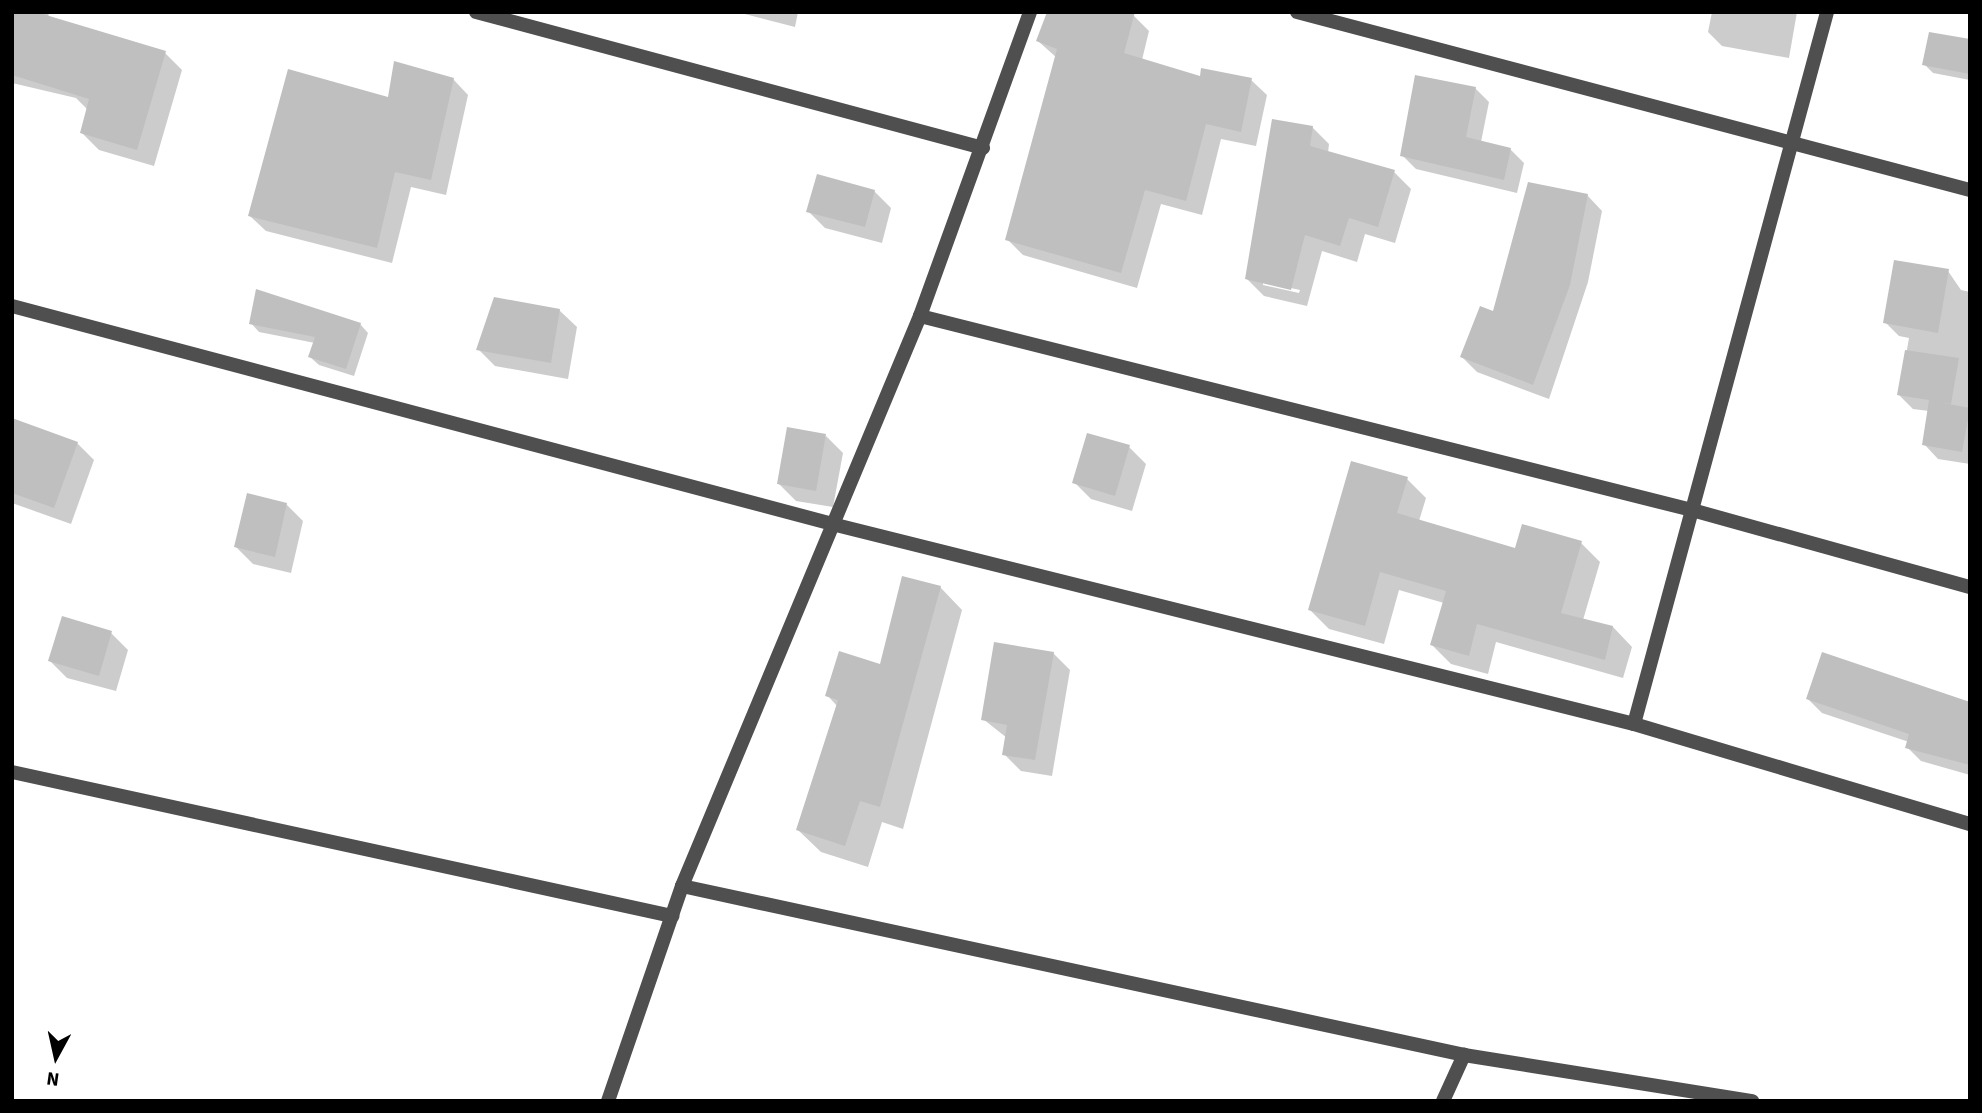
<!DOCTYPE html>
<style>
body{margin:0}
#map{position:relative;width:1982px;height:1113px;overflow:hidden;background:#fff;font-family:"Source Sans 3",sans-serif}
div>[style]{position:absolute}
.shadow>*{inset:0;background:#0003}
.building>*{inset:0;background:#bfbfbf}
.street>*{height:14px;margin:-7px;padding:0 7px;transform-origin:7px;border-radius:7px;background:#4f4f4f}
span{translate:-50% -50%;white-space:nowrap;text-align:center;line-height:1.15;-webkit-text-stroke:5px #fff;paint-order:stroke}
.frame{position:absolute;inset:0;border:14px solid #000;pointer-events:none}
.north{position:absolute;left:21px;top:1022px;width:70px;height:70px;-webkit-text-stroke:5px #fff;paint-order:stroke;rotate:188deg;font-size:19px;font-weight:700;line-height:28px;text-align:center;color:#000}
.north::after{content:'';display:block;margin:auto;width:24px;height:32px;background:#000;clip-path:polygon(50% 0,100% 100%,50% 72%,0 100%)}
</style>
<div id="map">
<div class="shadow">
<i style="clip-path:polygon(12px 12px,49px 12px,48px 18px,165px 53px,182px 70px,154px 166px,99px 150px,82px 133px,88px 110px,76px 98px,12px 83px)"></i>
<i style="clip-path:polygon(737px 12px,798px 12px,795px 27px)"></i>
<i style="clip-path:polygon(1712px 12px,1797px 12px,1789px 58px,1722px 46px,1708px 32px)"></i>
<i style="clip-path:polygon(1133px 15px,1149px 31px,1142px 60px,1201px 78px,1251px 80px,1267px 95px,1256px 146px,1221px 139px,1202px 215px,1161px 204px,1137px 288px,1023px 255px,1007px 239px,1057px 58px,1038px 41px)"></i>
<i style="clip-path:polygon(1970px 41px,1970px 80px,1933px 73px,1924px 64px)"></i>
<i style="clip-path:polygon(453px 79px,468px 95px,446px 195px,411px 187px,392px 263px,266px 231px,250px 216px,389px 100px)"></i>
<i style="clip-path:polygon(1475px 88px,1489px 102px,1481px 142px,1510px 149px,1524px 163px,1517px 193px,1416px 169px,1402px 155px)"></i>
<i style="clip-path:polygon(evenodd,1312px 127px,1329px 144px,1328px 153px,1394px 172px,1411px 189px,1395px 243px,1365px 234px,1357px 262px,1322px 251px,1307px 306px,1264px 296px,1247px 279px,1312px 127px,1263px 282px,1300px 290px,1299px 293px,1263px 285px,1263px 282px)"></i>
<i style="clip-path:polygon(874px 191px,891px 208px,882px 243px,825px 228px,808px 211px)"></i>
<i style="clip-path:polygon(1587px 195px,1602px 211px,1588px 282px,1549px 399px,1477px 372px,1462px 357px)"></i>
<i style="clip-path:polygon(1948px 271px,1961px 290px,1970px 292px,1970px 464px,1938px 459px,1924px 444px,1929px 411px,1913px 409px,1899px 395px,1909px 338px,1899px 336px,1885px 322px)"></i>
<i style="clip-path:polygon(559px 310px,577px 327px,568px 379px,495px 366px,478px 349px)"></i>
<i style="clip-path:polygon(251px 323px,360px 324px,368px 333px,354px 376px,319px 365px,310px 357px,315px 343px,259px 332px)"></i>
<i style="clip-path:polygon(12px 420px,77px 443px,94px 460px,71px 524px,12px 503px)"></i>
<i style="clip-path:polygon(826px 436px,843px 453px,833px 507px,796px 501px,779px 484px)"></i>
<i style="clip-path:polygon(1129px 447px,1146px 464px,1132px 511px,1091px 499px,1074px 482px)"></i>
<i style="clip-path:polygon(1407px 479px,1426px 498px,1419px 521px,1516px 550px,1581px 543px,1600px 562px,1583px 620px,1613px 627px,1632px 647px,1623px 678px,1496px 642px,1488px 674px,1451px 664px,1432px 645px,1444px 603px,1399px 590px,1384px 644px,1329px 629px,1310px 610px)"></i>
<i style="clip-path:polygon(286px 504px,303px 521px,291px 573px,253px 564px,236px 547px)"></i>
<i style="clip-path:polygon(940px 587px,962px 610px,903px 829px,882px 822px,868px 867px,821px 852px,798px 830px,838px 707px,827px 695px,881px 666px)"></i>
<i style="clip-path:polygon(111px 633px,128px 650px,116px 691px,67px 678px,50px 661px)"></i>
<i style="clip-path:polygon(1053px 653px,1070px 670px,1052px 776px,1021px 771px,1004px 754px,1007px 738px,983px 719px)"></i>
<i style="clip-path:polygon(1808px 699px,1970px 703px,1970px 775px,1921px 761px,1907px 747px,1909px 742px,1822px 713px)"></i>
</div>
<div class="building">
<i style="clip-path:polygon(12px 12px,36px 12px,166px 51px,137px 150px,80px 133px,89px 99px,12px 75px)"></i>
<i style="clip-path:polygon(1047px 12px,1135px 12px,1124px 53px,1200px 76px,1201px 68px,1252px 78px,1241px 132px,1206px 124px,1186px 201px,1145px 190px,1121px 273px,1005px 240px,1057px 49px,1036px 41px)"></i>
<i style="clip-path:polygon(1929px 32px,1970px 39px,1970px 74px,1922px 65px)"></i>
<i style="clip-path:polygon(394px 61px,454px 78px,431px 180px,395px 172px,377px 248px,248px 216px,288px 69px,388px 97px)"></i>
<i style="clip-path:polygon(1415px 75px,1476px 87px,1466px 137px,1511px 148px,1504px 180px,1400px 156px)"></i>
<i style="clip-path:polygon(1272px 119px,1313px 126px,1310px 146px,1395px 170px,1378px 227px,1349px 218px,1340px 246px,1305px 235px,1291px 290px,1245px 279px)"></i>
<i style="clip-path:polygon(817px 174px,875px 190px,865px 227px,806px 212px)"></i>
<i style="clip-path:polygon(1528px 182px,1588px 194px,1570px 285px,1533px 385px,1460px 357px,1480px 306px,1493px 311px)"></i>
<i style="clip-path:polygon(1894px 260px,1949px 269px,1938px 333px,1883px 323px)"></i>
<i style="clip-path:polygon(256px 289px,361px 323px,346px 369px,308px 357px,315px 337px,249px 324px)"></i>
<i style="clip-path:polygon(494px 297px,560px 309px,551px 363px,476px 350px)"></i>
<i style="clip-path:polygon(1905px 350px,1959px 358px,1951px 404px,1938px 402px,1970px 408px,1962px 452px,1922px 445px,1929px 400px,1897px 395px)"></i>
<i style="clip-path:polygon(12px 418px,78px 442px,54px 508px,12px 493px)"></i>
<i style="clip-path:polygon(787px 427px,826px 434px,816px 491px,777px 484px)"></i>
<i style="clip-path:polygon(1087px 433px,1130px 445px,1115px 496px,1072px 483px)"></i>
<i style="clip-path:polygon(1351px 461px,1408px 477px,1397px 513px,1515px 548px,1522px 524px,1582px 541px,1561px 613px,1613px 626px,1605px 660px,1477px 624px,1469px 656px,1430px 645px,1446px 591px,1380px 572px,1365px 626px,1308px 610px)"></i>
<i style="clip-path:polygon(247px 493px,287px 503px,275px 557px,234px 547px)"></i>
<i style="clip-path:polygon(902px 576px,941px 586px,880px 807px,860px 801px,845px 846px,796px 830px,838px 700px,825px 696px,839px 651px,880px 664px)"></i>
<i style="clip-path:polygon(62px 616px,112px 631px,99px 676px,48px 661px)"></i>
<i style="clip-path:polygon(994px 642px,1054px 652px,1035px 760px,1002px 755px,1007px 725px,981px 720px)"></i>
<i style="clip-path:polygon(1822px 652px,1970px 702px,1970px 765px,1905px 748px,1909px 734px,1806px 699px)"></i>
</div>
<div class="street">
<i style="left:476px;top:12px;width:525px;rotate:15.02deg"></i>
<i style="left:1297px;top:12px;width:696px;rotate:14.81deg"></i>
<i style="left:12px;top:306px;width:853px;rotate:14.88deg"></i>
<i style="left:836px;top:525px;width:822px;rotate:14deg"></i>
<i style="left:1634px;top:724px;width:351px;rotate:16.6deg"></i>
<i style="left:920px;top:316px;width:796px;rotate:14.11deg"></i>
<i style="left:1692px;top:510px;width:288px;rotate:15.5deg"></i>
<i style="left:1634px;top:724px;width:738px;rotate:-74.83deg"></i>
<i style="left:12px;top:772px;width:676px;rotate:12.31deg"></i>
<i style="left:682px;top:886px;width:800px;rotate:12.19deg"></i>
<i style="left:1464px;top:1055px;width:292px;rotate:9.1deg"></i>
<i style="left:608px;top:1101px;width:227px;rotate:-71deg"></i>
<i style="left:682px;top:886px;width:618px;rotate:-67.34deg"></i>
<i style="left:920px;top:316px;width:323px;rotate:-70.1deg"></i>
<i style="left:1443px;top:1101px;width:51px;rotate:-65.5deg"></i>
</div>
<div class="frame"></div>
<div class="north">N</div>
</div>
